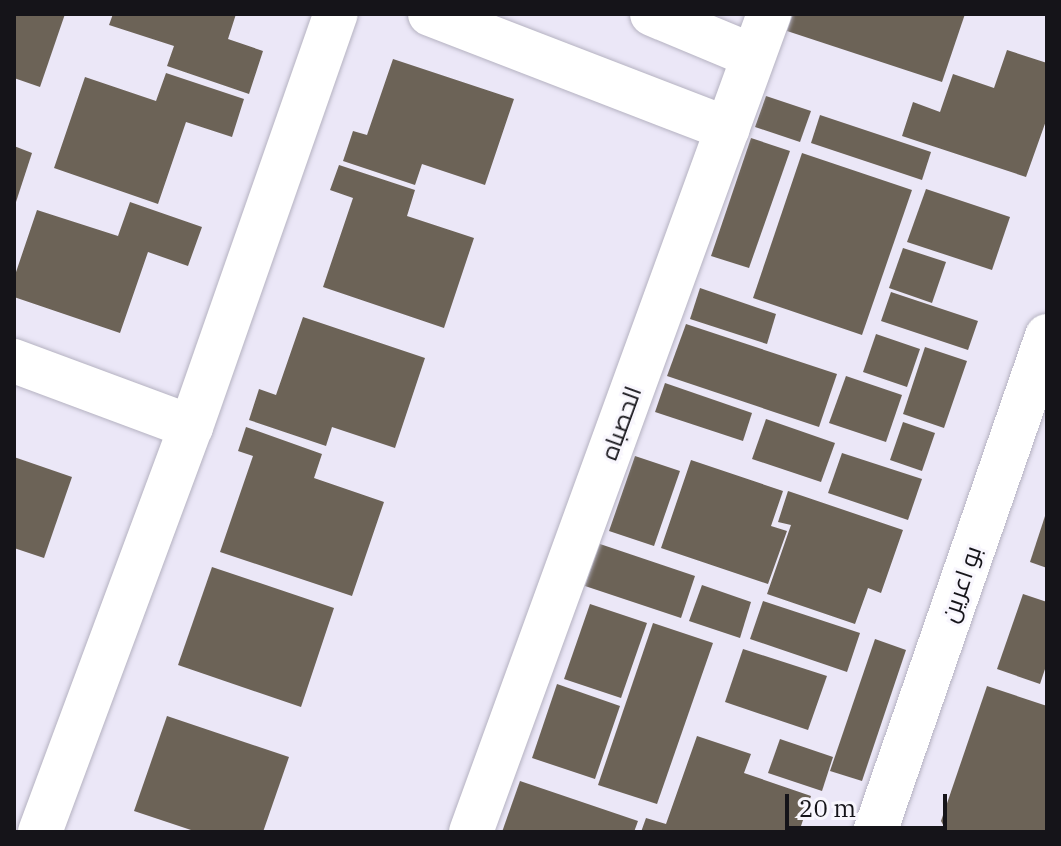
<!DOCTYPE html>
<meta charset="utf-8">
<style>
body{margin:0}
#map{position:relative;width:1061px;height:846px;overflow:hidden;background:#ebe7f7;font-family:"IBM Plex Serif",Cairo,serif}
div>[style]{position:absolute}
.building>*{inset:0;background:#6c6357}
.roads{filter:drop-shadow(0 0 2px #b5b2c1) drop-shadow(0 0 2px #b5b2c1)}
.street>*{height:44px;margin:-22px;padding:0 22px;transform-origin:22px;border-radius:22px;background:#fff}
span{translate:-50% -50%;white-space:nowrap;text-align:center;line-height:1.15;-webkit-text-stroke:6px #f8f6fd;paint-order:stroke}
.street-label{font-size:24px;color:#151419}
.frame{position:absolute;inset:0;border:16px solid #151419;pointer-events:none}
.scale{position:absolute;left:785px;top:794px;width:162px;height:36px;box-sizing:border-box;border:4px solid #151419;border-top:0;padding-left:10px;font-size:24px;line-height:28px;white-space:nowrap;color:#151419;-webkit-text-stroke:6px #f8f6fd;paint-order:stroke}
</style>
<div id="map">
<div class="building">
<i style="clip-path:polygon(14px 14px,65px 14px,40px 87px,14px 78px)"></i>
<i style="clip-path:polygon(113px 14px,236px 14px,228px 39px,263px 51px,249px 94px,167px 66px,174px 46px,109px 25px)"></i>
<i style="clip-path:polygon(793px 14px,965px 14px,942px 82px,787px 31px)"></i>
<i style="clip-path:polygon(1007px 50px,1047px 63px,1047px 118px,1026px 177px,902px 136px,913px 102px,940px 112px,953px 74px,994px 88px)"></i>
<i style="clip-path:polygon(393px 59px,514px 99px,485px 185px,422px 164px,415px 185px,343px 161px,353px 131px,367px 135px)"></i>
<i style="clip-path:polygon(166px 73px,244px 99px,232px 137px,186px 122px,158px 204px,54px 168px,85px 77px,156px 101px)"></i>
<i style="clip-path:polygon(766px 96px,811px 111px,800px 142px,755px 127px)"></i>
<i style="clip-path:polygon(820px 115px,931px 152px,922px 180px,811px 143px)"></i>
<i style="clip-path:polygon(751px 138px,790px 151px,749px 268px,711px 256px)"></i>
<i style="clip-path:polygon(14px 146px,32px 153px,15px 205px,14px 205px)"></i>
<i style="clip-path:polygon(802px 153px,912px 190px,862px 335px,753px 298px)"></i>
<i style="clip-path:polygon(339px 165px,415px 190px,407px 216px,474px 238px,444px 328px,323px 287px,353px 198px,330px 190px)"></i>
<i style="clip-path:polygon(926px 189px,1010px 217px,992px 270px,907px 242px)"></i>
<i style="clip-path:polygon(130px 202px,202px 227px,188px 266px,148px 252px,120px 333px,14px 297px,14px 278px,37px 210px,118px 236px)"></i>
<i style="clip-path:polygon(903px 248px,946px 262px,932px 303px,889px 288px)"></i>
<i style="clip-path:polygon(700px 288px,776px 314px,767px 344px,690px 319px)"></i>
<i style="clip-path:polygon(891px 292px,978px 321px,968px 350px,881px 321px)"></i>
<i style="clip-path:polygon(303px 317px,425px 358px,395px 448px,332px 427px,326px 446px,249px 420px,259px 389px,276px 395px)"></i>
<i style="clip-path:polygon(686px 324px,837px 374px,819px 427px,667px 376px)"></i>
<i style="clip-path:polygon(876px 334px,920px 349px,907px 387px,863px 372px)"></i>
<i style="clip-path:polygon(925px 347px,967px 361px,944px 428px,903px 414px)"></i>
<i style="clip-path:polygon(846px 376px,902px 395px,886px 442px,829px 423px)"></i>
<i style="clip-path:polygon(665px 383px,752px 413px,743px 441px,655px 412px)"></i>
<i style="clip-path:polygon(766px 419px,835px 443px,821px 482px,752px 459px)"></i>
<i style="clip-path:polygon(903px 422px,935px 433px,922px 471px,890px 460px)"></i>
<i style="clip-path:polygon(246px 427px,322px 454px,314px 478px,384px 502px,352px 596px,220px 552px,253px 456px,238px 451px)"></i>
<i style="clip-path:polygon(842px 453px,922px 479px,908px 520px,828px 493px)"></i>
<i style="clip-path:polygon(635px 456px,680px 471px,654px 546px,609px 531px)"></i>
<i style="clip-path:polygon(14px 457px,72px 477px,44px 558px,14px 548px)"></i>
<i style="clip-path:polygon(691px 460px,783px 491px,771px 526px,787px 531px,768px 584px,661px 548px)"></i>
<i style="clip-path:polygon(788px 491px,903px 530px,881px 593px,868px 588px,855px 624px,767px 594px,791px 525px,778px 522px)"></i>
<i style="clip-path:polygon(1046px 513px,1047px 514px,1047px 568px,1030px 562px)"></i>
<i style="clip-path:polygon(600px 544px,695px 576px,681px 618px,585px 586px)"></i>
<i style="clip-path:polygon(212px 567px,334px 608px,301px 707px,178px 665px)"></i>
<i style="clip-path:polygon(702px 585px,751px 602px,740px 638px,689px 621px)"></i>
<i style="clip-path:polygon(1023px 594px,1047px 602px,1047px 663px,1040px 684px,997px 669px)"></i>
<i style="clip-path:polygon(763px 601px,860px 633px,847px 672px,750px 639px)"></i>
<i style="clip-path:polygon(590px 604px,647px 623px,621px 698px,564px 679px)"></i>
<i style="clip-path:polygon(653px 623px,713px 643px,657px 804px,598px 785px)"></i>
<i style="clip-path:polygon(875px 639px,906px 650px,862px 781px,830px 771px)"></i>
<i style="clip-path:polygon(743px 649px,827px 676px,808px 730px,725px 702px)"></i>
<i style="clip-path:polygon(557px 684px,620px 706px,595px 779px,532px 758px)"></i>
<i style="clip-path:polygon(987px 686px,1047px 706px,1047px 832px,947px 832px,941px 821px)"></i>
<i style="clip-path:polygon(167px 716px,289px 757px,263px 832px,197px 832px,134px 811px)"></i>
<i style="clip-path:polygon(697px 736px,751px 754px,744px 773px,811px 796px,799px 832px,641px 832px,646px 818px,666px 824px)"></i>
<i style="clip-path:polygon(780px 739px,833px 757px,822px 791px,768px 773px)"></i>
<i style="clip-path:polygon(520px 781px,638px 821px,634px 832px,502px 832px)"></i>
</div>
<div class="roads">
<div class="street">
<i style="left:430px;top:14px;width:319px;rotate:21.1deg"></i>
<i style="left:652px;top:14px;width:109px;rotate:22.6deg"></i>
<i style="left:14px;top:361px;width:189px;rotate:20.4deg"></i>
<i style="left:40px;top:832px;width:432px;rotate:-69.6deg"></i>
<i style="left:191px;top:427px;width:438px;rotate:-70.7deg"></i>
<i style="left:471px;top:832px;width:871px;rotate:-69.98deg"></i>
<i style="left:875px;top:832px;width:525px;rotate:-70.87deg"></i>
</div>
</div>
<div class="street-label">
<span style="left:621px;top:423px;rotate:-70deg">الحصباه</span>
<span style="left:961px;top:584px;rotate:-71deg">بو اعرين</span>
</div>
<div class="frame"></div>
<div class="scale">20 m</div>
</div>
